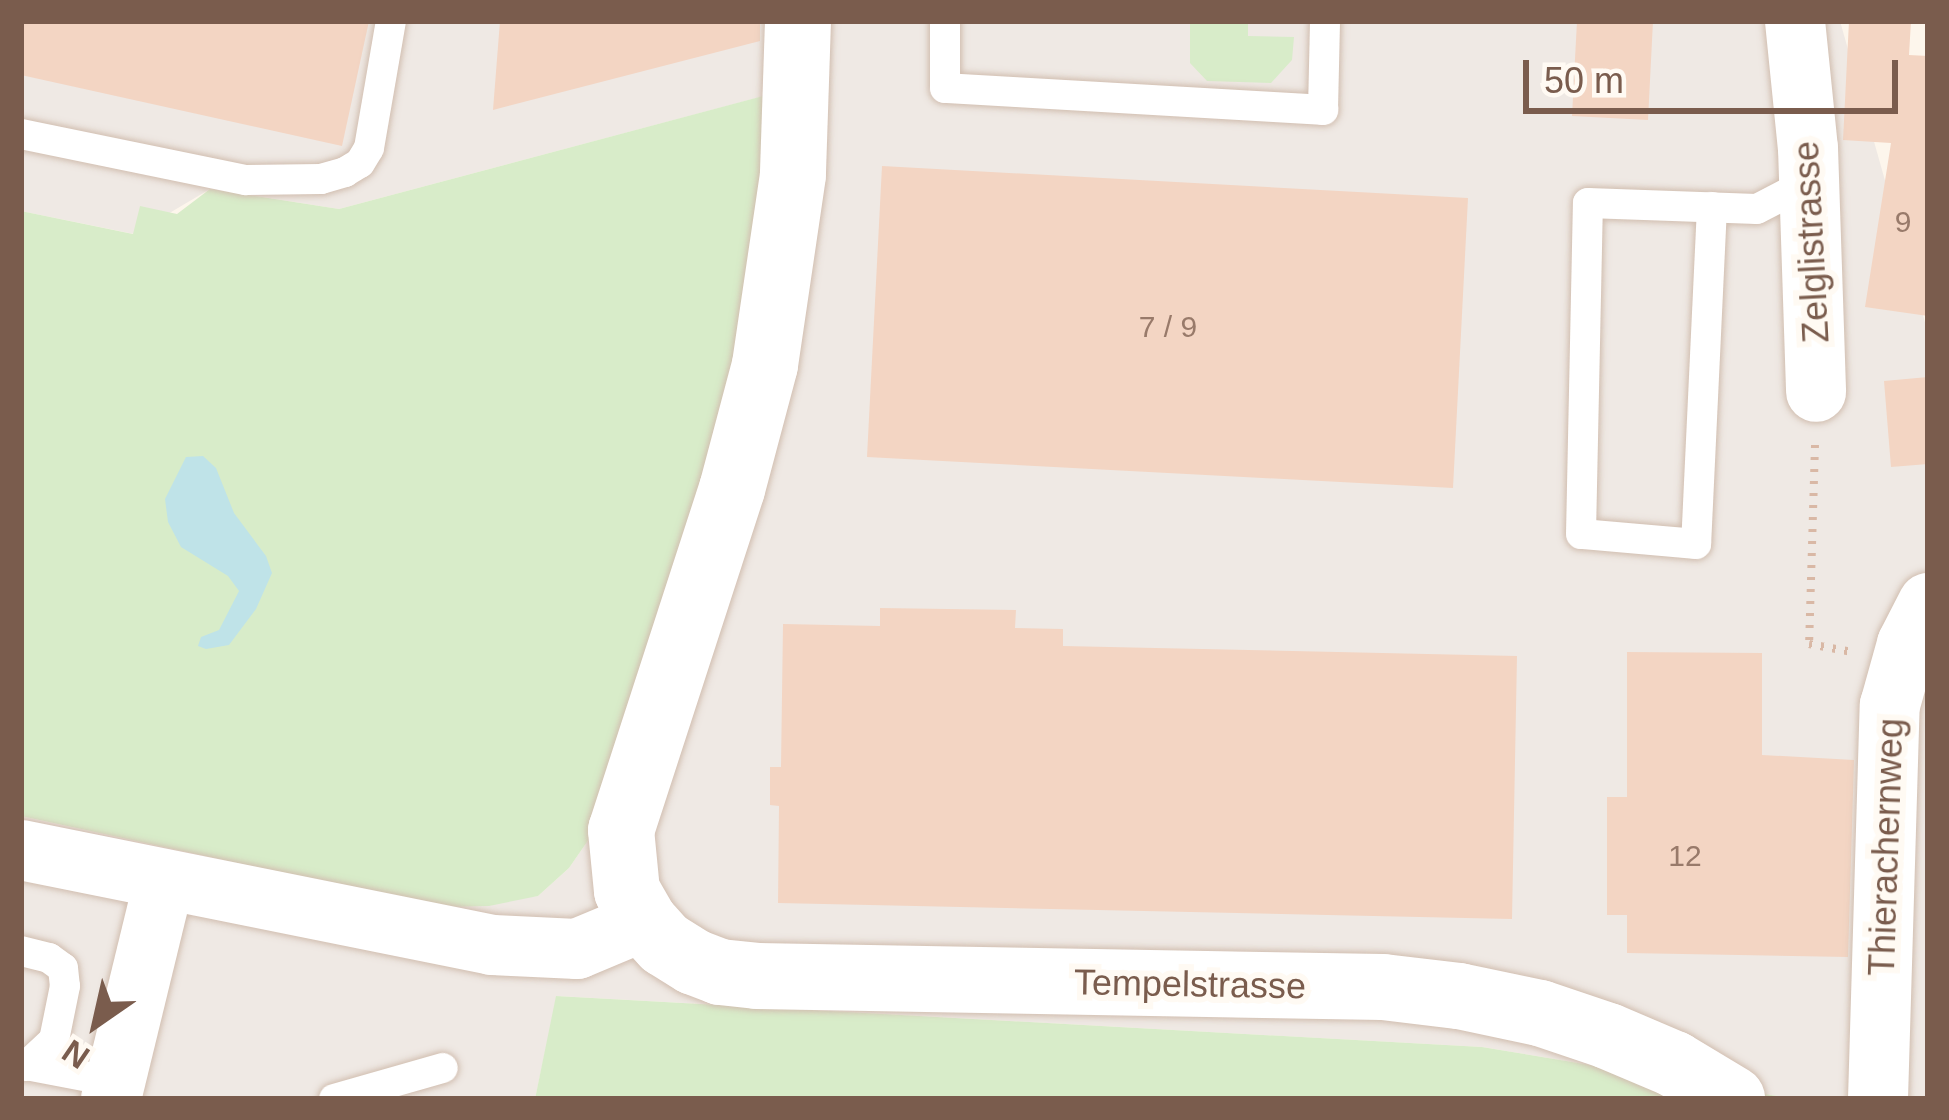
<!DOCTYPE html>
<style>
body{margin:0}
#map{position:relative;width:1949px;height:1120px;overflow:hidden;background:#fdf6ec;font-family:Helvetica,sans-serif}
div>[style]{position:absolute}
.industrial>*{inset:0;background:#efe9e4}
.green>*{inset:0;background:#d8ecc9}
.water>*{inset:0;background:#bfe3e8}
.building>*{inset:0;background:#f3d5c3}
.path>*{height:8px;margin-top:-4px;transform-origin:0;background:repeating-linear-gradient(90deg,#d9b8a5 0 3px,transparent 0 12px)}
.roads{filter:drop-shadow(0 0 3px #d1beb0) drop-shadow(0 0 3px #d1beb0)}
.service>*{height:30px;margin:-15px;padding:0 15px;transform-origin:15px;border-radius:15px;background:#fff}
.minor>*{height:60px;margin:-30px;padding:0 30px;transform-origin:30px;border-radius:30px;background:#fff}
.tertiary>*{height:66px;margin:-33px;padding:0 33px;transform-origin:33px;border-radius:33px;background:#fff}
span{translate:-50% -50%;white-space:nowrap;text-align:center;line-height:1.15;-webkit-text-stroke:12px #fffaf3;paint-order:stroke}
.number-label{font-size:30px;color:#987a6a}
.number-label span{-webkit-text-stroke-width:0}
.street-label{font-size:36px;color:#7a5c4d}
.frame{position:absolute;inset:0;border:24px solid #7a5c4d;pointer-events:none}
.north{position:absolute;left:36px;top:964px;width:120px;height:120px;-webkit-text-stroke:9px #fffaf3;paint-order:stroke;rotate:214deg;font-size:33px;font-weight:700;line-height:48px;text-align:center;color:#7a5c4d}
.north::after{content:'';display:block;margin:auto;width:42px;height:54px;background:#7a5c4d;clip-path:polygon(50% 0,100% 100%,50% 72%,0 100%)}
.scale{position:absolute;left:1523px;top:60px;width:375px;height:54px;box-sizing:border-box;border:6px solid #7a5c4d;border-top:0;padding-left:15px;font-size:36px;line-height:42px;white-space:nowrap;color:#7a5c4d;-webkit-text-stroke:9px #fffaf3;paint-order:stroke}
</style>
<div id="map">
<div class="industrial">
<i style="clip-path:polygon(21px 21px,1840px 21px,1928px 333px,1928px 1099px,1795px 1099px,1482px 1047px,557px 996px,535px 1099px,21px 1099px,21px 816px,441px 907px,538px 896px,569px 868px,596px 829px,772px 94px,339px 209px,210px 189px,134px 234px,21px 211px)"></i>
</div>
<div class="green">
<i style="clip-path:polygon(1190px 21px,1248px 21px,1248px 36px,1294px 37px,1292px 60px,1271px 83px,1207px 81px,1190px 63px)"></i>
<i style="clip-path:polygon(774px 93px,741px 362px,596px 829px,569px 868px,538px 896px,489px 906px,441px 907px,21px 816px,21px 211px,133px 234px,140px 206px,177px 214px,210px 189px,339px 209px)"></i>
<i style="clip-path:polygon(556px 996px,1482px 1047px,1795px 1099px,535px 1099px)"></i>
</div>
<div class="water">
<i style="clip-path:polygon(203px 456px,216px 468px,234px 513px,266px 556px,272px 573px,256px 609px,229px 645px,206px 649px,198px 646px,201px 637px,219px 630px,239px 591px,228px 576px,181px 547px,168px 522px,165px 499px,186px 457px)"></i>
</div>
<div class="building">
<i style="clip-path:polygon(21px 21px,369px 21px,342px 146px,21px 75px)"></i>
<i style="clip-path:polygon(500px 21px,760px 21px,760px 41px,493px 110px)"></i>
<i style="clip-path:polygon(1577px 21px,1653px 21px,1648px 120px,1572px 116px)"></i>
<i style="clip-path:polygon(1849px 21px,1911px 21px,1909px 55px,1928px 56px,1928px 316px,1865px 307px,1891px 143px,1843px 140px)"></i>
<i style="clip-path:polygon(882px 166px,1468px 198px,1453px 488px,867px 457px)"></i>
<i style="clip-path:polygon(1928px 377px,1928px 464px,1891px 467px,1884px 381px)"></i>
<i style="clip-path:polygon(880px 608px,1016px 610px,1015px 628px,1063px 629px,1063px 646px,1517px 656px,1512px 919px,778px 903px,779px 806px,770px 805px,770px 767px,781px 767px,783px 624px,880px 626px)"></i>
<i style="clip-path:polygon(1627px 652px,1762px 653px,1762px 755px,1854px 760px,1848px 957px,1627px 953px,1627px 915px,1607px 915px,1607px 797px,1627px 797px)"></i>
</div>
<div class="path">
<i style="left:1815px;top:445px;width:199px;rotate:91.7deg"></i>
<i style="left:1809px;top:644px;width:44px;rotate:10.5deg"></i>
</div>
<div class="roads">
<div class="service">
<i style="left:945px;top:21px;width:67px;rotate:90deg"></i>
<i style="left:945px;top:88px;width:379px;rotate:3.3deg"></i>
<i style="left:1323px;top:110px;width:89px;rotate:-88.7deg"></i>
<i style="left:21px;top:134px;width:230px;rotate:11.6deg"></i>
<i style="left:246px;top:180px;width:75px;rotate:-0.8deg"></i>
<i style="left:321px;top:179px;width:25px;rotate:-16deg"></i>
<i style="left:345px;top:172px;width:17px;rotate:-31deg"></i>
<i style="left:360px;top:163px;width:17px;rotate:-59deg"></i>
<i style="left:369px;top:148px;width:129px;rotate:-80.2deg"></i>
<i style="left:1712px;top:207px;width:337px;rotate:92.7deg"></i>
<i style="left:1696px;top:544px;width:115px;rotate:-175deg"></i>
<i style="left:1581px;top:534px;width:331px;rotate:-88.8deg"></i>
<i style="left:1588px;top:203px;width:169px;rotate:2deg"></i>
<i style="left:1757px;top:209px;width:59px;rotate:-27.4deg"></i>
<i style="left:21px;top:951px;width:29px;rotate:14deg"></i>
<i style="left:49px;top:958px;width:17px;rotate:36deg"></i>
<i style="left:63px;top:968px;width:18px;rotate:84deg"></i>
<i style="left:65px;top:986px;width:55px;rotate:101.5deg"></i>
<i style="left:54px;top:1040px;width:38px;rotate:137deg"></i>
<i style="left:21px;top:1064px;width:96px;rotate:10.8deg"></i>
<i style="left:334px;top:1099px;width:113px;rotate:-15.9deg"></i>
</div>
<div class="minor">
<i style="left:1795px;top:21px;width:128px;rotate:84.2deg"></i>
<i style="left:1808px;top:148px;width:244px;rotate:88.1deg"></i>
<i style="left:21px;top:850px;width:480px;rotate:11.4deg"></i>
<i style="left:492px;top:945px;width:85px;rotate:2.7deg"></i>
<i style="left:577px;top:949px;width:73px;rotate:-22.7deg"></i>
<i style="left:111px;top:1099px;width:223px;rotate:-76.3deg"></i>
<i style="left:1878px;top:1099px;width:394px;rotate:-88.3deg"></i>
<i style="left:1890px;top:705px;width:63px;rotate:-74.4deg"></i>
<i style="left:1907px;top:644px;width:46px;rotate:-62.9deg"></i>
</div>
<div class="tertiary">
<i style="left:798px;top:21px;width:154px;rotate:91.9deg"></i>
<i style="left:793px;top:175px;width:192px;rotate:98.4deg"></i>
<i style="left:765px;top:365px;width:128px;rotate:104.9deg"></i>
<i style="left:732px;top:489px;width:359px;rotate:108deg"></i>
<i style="left:621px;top:830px;width:61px;rotate:84.4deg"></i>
<i style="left:627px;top:891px;width:34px;rotate:60deg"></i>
<i style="left:644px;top:921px;width:31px;rotate:48deg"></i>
<i style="left:665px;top:944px;width:34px;rotate:32deg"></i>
<i style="left:694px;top:962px;width:28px;rotate:21deg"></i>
<i style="left:720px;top:972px;width:37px;rotate:6deg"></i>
<i style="left:757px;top:976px;width:626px;rotate:1.01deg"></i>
<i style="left:1383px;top:987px;width:77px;rotate:6.8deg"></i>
<i style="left:1459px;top:996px;width:83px;rotate:11.9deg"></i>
<i style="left:1540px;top:1013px;width:72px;rotate:18.7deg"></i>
<i style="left:1608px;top:1036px;width:72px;rotate:23deg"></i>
<i style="left:1674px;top:1064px;width:68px;rotate:31.1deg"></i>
</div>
</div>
<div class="number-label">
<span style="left:1903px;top:222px">9</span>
<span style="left:1168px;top:327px">7 / 9</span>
<span style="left:1685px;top:856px">12</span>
</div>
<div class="street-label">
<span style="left:1811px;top:242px;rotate:-93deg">Zelglistrasse</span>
<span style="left:1886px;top:847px;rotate:-88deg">Thierachernweg</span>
<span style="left:1190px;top:984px;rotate:1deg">Tempelstrasse</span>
</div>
<div class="frame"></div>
<div class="north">N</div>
<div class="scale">50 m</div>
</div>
